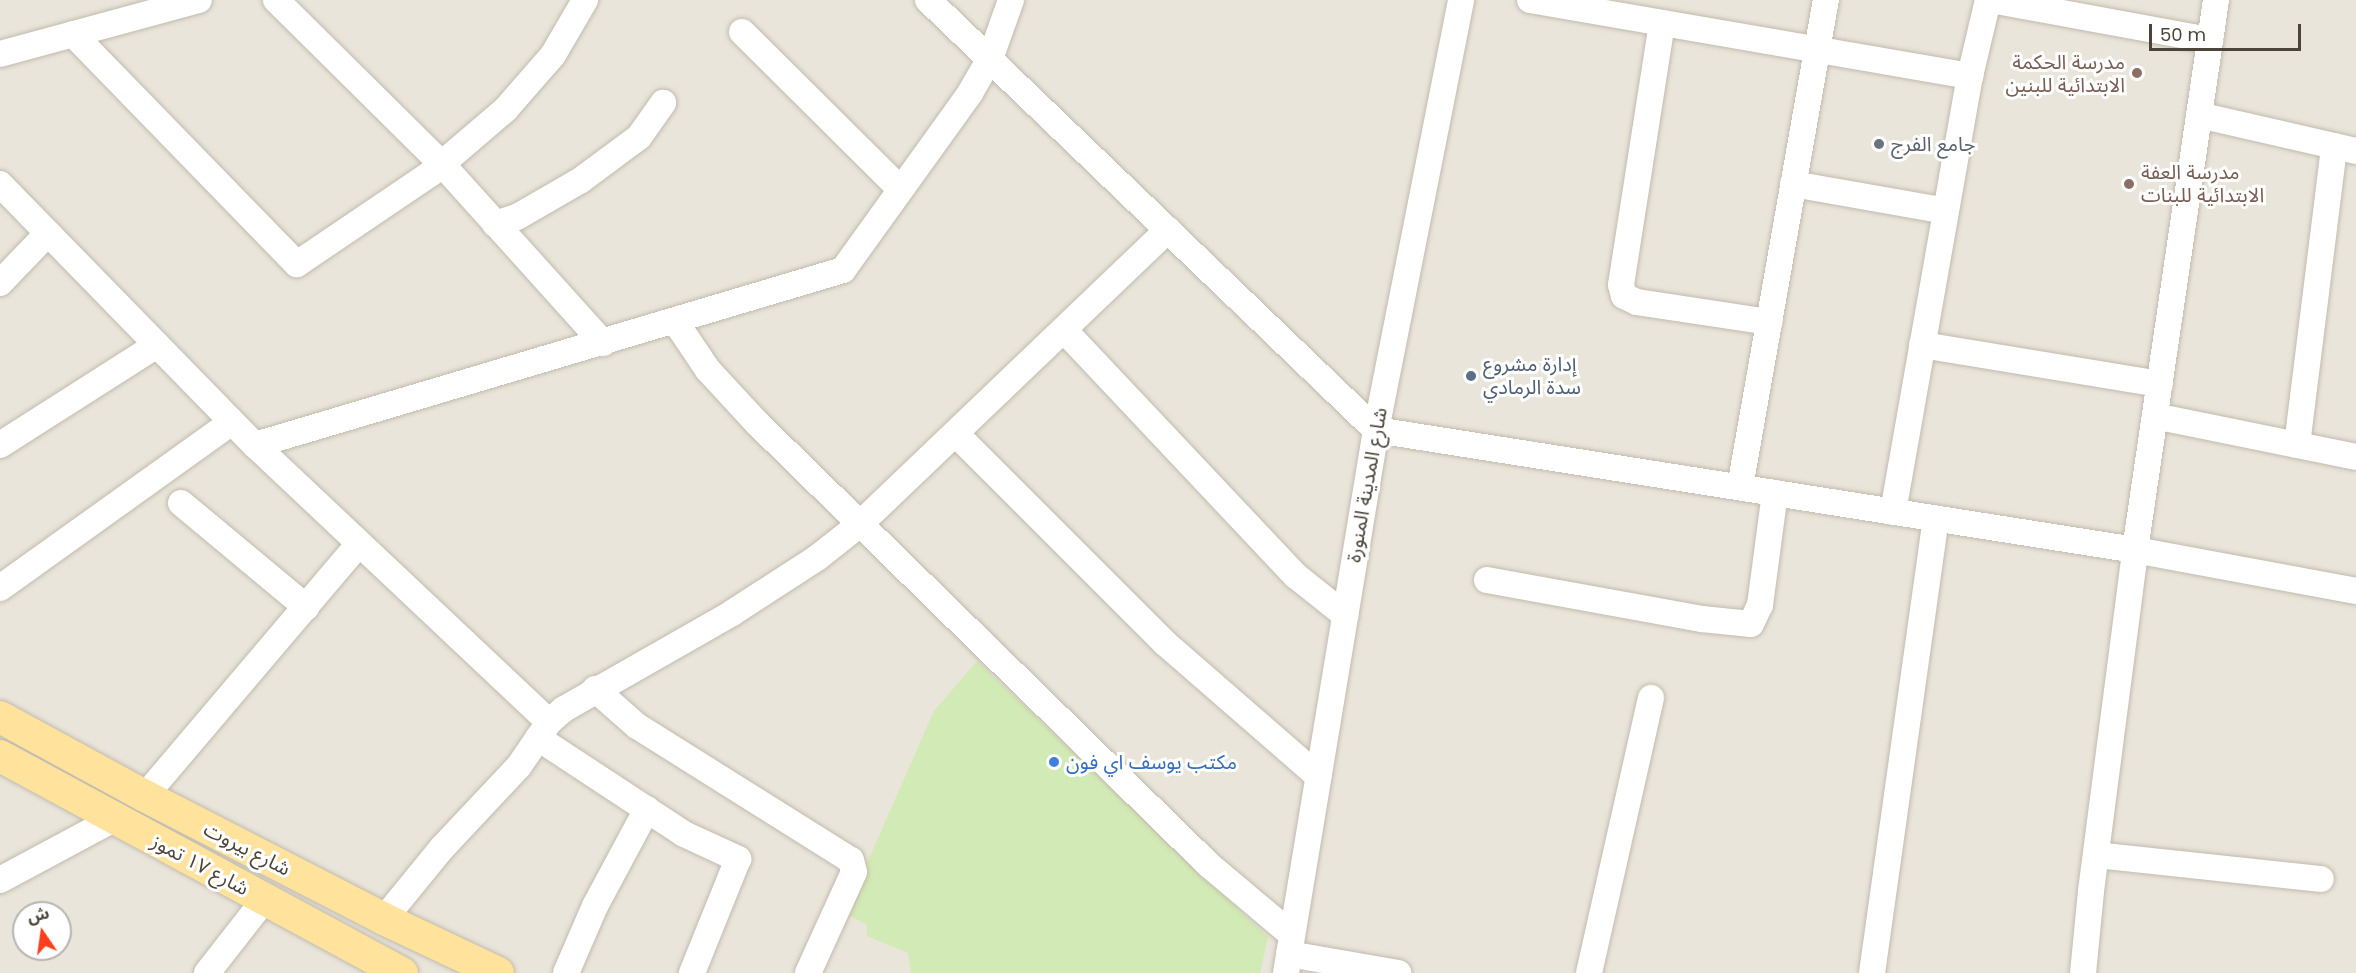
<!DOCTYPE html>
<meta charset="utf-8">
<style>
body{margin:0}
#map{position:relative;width:2356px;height:973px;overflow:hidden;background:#f6f3ec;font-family:Poppins,"Noto Sans Arabic",sans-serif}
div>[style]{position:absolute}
.residential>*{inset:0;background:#eae5da}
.green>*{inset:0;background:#d2eab5}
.roads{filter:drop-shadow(0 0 2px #c2bbae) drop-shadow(0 0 2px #c2bbae)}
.minor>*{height:26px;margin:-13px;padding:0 13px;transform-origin:13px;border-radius:13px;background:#fff}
.major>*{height:32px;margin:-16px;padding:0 16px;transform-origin:16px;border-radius:16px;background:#ffe39c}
.dots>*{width:16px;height:16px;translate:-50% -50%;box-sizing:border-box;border:3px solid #fff;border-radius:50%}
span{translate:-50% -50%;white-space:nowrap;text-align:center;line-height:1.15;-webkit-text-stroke:6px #fff;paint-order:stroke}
.education-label{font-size:20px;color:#785e54}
.right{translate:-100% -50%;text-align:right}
.left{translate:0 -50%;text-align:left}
.worship-label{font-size:20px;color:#5b616d}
.service-label{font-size:20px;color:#4e5e75}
.street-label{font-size:20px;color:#4b4439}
.shop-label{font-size:20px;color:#366cbe}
.north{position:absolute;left:12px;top:901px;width:60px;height:60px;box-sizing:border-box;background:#fff;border:2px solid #b7b4b0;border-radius:50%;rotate:347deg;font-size:16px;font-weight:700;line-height:24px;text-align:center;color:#4b4439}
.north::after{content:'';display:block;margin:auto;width:21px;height:27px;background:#fc3f1d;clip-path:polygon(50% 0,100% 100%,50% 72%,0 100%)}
.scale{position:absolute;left:2149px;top:24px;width:152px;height:27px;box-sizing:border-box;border:3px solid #4b4439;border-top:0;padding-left:8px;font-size:18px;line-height:21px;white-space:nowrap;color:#4b4439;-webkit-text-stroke:4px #fff;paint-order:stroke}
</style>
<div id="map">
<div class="residential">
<i style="clip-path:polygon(evenodd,0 0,2356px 0,2356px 973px,0 973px,0 0,24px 913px,60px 913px,60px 949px,24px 949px,24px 913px)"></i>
</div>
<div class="green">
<i style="clip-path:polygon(977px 661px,1268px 937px,1260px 973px,911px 973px,908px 953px,867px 936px,867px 925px,845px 913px,934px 711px)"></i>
</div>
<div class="roads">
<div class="minor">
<i style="left:276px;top:0;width:233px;rotate:44.7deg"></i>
<i style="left:442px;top:164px;width:241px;rotate:48deg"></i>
<i style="left:928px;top:0;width:621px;rotate:43.83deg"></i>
<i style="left:1376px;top:430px;width:768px;rotate:8.98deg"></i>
<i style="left:2135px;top:550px;width:225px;rotate:10.5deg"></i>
<i style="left:1530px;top:0;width:447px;rotate:9.8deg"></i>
<i style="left:1991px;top:0;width:223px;rotate:10.4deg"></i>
<i style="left:1662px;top:23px;width:265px;rotate:98.9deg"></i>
<i style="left:1621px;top:285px;width:11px;rotate:75deg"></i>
<i style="left:1624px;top:296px;width:14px;rotate:25deg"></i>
<i style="left:1637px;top:302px;width:134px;rotate:8.6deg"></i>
<i style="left:742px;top:32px;width:223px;rotate:44.8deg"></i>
<i style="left:73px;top:34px;width:321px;rotate:45.8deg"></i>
<i style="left:297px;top:264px;width:161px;rotate:-34.1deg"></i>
<i style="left:430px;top:174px;width:99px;rotate:-40.5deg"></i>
<i style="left:505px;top:110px;width:73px;rotate:-48.9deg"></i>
<i style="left:553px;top:55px;width:64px;rotate:-59.8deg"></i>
<i style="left:0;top:54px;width:206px;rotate:-15.2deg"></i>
<i style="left:2199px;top:115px;width:161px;rotate:12.9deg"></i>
<i style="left:0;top:184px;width:365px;rotate:45.7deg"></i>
<i style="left:255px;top:445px;width:404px;rotate:43.3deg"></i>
<i style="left:1793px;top:184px;width:155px;rotate:10deg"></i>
<i style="left:495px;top:224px;width:23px;rotate:-18deg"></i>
<i style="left:517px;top:217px;width:74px;rotate:-30deg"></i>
<i style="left:581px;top:180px;width:72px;rotate:-36.6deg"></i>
<i style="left:639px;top:137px;width:42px;rotate:-54.8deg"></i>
<i style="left:0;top:283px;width:69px;rotate:-46.2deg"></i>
<i style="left:675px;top:321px;width:59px;rotate:56deg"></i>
<i style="left:708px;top:370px;width:74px;rotate:47.2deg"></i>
<i style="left:758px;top:424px;width:631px;rotate:44.36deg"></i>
<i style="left:1209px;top:865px;width:107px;rotate:40.1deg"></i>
<i style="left:1064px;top:330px;width:338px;rotate:46.7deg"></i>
<i style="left:1296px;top:576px;width:63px;rotate:38.5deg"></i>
<i style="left:1922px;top:345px;width:241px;rotate:9.3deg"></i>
<i style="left:2155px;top:416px;width:205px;rotate:11.5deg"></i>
<i style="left:956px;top:434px;width:296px;rotate:45deg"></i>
<i style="left:1165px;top:643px;width:203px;rotate:41deg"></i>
<i style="left:0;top:445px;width:186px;rotate:-32.5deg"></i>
<i style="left:255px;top:445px;width:613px;rotate:-16.57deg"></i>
<i style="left:843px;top:270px;width:218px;rotate:-54.3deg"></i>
<i style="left:970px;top:93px;width:39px;rotate:-60deg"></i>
<i style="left:990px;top:59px;width:63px;rotate:-70.4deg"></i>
<i style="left:2297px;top:445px;width:301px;rotate:-82.9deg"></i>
<i style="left:1740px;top:487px;width:495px;rotate:-80deg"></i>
<i style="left:181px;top:503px;width:163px;rotate:39.8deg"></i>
<i style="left:1893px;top:512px;width:443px;rotate:-80deg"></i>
<i style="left:1970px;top:76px;width:78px;rotate:-76.7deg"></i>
<i style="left:1487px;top:580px;width:219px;rotate:10.3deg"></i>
<i style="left:1702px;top:619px;width:49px;rotate:5.8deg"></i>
<i style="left:1751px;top:624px;width:21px;rotate:-65deg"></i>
<i style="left:1760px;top:605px;width:113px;rotate:-82.4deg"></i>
<i style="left:0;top:588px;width:285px;rotate:-35.6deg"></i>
<i style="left:595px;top:689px;width:56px;rotate:41.4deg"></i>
<i style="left:637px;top:726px;width:252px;rotate:32.1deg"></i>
<i style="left:851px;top:860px;width:12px;rotate:76deg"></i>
<i style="left:854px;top:872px;width:111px;rotate:114.5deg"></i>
<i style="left:538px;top:738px;width:175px;rotate:33.3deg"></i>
<i style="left:684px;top:834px;width:60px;rotate:24.8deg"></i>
<i style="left:738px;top:859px;width:123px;rotate:112deg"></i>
<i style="left:145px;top:796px;width:331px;rotate:-49.7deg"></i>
<i style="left:2096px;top:855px;width:226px;rotate:6.1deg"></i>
<i style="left:0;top:880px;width:129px;rotate:-28.2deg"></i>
<i style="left:384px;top:919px;width:92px;rotate:-50.8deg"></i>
<i style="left:442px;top:848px;width:112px;rotate:-46.8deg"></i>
<i style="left:519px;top:766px;width:53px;rotate:-55.7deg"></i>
<i style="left:549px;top:722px;width:20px;rotate:-41deg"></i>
<i style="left:564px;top:709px;width:193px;rotate:-29.7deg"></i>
<i style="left:732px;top:613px;width:101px;rotate:-32.9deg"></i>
<i style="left:817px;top:558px;width:55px;rotate:-38.3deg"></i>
<i style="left:860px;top:524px;width:426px;rotate:-43.7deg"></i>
<i style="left:1289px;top:954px;width:111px;rotate:9.9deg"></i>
<i style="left:207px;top:973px;width:93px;rotate:-52deg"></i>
<i style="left:566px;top:973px;width:73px;rotate:-66.6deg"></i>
<i style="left:595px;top:906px;width:110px;rotate:-61.8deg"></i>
<i style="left:1286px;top:973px;width:550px;rotate:-80.59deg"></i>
<i style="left:1376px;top:430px;width:438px;rotate:-78.8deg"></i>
<i style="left:1589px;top:973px;width:282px;rotate:-77.3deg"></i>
<i style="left:1872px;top:973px;width:459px;rotate:-82deg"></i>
<i style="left:2083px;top:973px;width:82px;rotate:-84.4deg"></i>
<i style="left:2091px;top:891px;width:344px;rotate:-82.6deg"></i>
<i style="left:2135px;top:550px;width:556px;rotate:-81.62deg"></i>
</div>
<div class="major">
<i style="left:0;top:717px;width:165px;rotate:28.6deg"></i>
<i style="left:145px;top:796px;width:269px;rotate:27.2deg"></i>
<i style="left:384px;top:919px;width:126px;rotate:25.3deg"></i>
<i style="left:0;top:756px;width:457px;rotate:28.4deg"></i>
</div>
</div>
<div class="dots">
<i style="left:2137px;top:73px;background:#8d6e63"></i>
<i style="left:1879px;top:144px;background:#6b7280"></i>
<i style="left:2129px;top:184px;background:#8d6e63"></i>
<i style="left:1471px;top:376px;background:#5c6f8a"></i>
<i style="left:1054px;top:762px;background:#3f7fe0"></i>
</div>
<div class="education-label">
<span class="right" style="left:2125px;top:74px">مدرسة الحكمة<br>الابتدائية للبنين</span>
<span class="left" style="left:2141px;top:184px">مدرسة العفة<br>الابتدائية للبنات</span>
</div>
<div class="worship-label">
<span class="left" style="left:1891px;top:144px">جامع الفرج</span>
</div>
<div class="service-label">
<span class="left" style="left:1483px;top:376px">إدارة مشروع<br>سدة الرمادي</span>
</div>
<div class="street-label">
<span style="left:1367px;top:485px;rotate:-80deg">شارع المدينة المنورة</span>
<span style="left:247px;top:849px;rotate:27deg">شارع بيروت</span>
<span style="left:200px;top:865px;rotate:28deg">شارع ١٧ تموز</span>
</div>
<div class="shop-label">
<span class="left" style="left:1066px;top:762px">مكتب يوسف اي فون</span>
</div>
<div class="north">ش</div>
<div class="scale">50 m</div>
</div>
